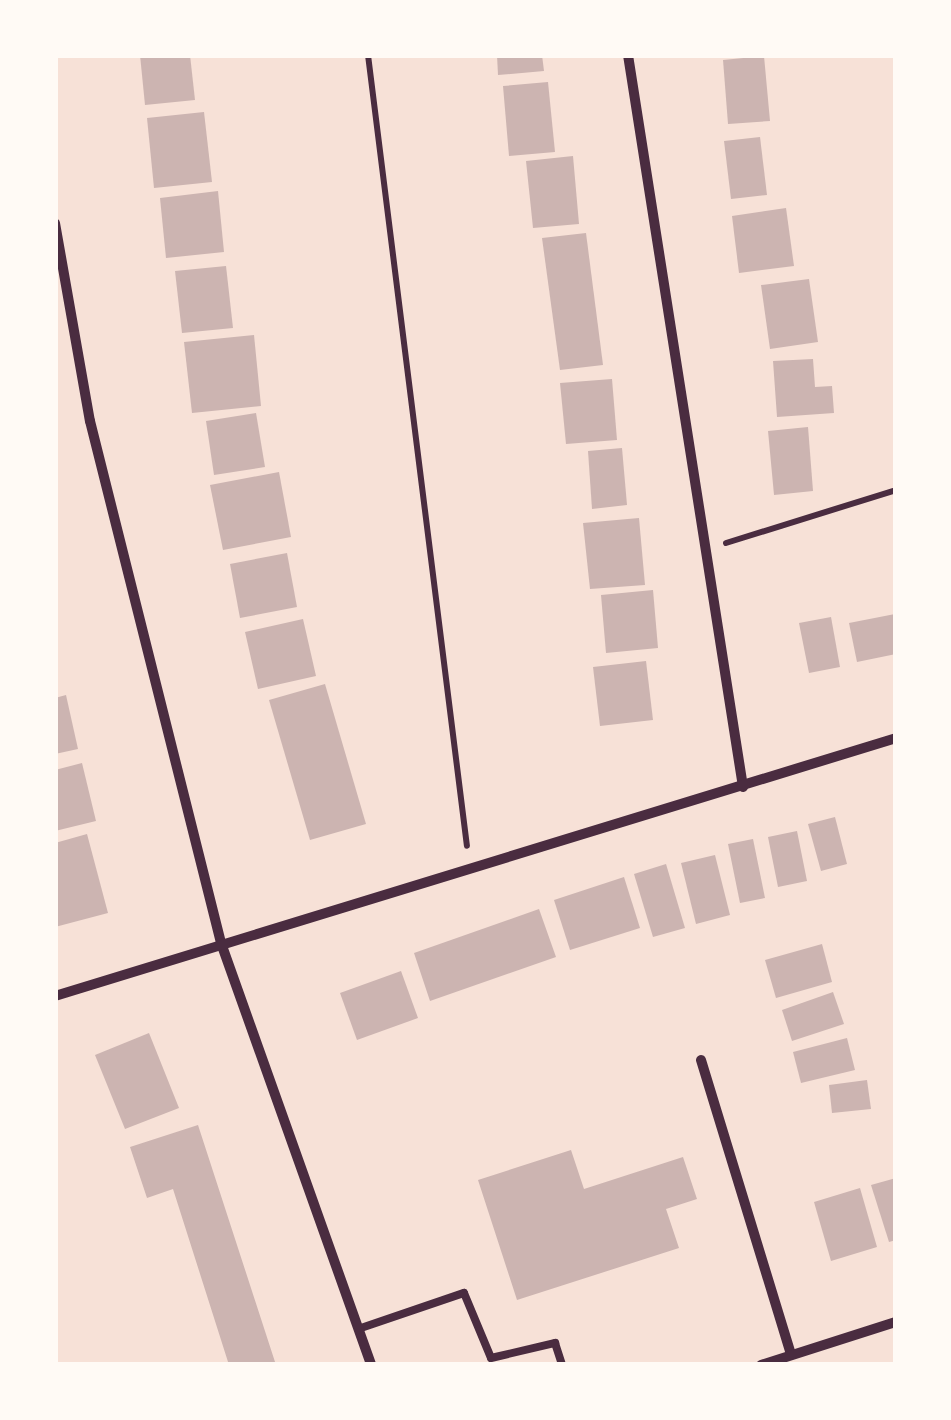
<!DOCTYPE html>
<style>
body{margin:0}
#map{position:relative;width:951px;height:1420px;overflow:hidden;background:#f7e1d7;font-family:Rubik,sans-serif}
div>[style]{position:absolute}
.building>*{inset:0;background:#ccb4b1}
.path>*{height:6px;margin:-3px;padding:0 3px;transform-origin:3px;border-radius:3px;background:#4a2c40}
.service>*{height:8px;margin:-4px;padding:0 4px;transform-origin:4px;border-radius:4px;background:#4a2c40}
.minor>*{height:10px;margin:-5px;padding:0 5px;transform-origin:5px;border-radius:5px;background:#4a2c40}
span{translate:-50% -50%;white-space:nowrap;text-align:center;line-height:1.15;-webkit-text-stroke:8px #fffaf5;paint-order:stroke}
.frame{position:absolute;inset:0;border:58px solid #fffaf5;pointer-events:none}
</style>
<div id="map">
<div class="building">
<i style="clip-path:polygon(140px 55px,190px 55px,195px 100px,145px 105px)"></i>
<i style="clip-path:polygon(497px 55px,542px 55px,544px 71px,498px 75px)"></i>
<i style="clip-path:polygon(764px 56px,770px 121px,728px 124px,723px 60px)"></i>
<i style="clip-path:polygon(548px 82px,555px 152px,509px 156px,503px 86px)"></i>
<i style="clip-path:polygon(204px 112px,212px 182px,154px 188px,147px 118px)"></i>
<i style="clip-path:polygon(760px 137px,767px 195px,731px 199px,724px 141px)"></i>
<i style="clip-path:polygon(573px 156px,579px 224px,533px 228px,526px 161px)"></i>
<i style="clip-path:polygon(218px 191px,224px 252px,166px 258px,160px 198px)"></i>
<i style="clip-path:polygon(786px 208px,794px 266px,739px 273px,732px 216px)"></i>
<i style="clip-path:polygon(586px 233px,603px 365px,560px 370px,542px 238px)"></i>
<i style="clip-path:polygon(226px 266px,233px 328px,182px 333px,175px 271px)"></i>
<i style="clip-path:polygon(809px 279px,818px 342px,770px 349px,761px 285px)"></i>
<i style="clip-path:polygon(254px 335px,261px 406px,192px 413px,184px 342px)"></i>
<i style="clip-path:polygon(813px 359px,815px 387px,832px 386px,834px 413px,777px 417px,773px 361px)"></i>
<i style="clip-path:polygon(612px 379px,617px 440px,566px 444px,560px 383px)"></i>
<i style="clip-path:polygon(256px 413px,265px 467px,214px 475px,206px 421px)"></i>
<i style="clip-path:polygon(808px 427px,813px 491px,774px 495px,768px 431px)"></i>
<i style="clip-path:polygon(622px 448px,627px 505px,592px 509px,588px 451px)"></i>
<i style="clip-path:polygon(279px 472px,291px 537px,223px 550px,210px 485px)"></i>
<i style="clip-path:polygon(639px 518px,645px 585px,590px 589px,583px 523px)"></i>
<i style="clip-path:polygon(287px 553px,297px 607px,240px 618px,230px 564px)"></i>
<i style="clip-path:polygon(653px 590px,658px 648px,606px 653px,601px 595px)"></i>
<i style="clip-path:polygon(895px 614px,896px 654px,857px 662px,849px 623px)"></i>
<i style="clip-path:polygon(831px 617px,840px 667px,809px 673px,799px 623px)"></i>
<i style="clip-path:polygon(303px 619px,316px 676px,258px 689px,245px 632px)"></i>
<i style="clip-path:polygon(646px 661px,653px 720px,600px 726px,593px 667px)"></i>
<i style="clip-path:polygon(325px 684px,366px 824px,310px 840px,269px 700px)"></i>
<i style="clip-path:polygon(66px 695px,78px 749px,55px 754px,55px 698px)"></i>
<i style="clip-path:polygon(82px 763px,96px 821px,55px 831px,55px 770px)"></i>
<i style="clip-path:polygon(835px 817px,847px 864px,821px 871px,808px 824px)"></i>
<i style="clip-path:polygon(797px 831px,807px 881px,778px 887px,768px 837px)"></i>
<i style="clip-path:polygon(87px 834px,108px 913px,55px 927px,55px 843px)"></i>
<i style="clip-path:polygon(753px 839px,765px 898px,740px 903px,728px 844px)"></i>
<i style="clip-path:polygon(715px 855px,730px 915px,696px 924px,681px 863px)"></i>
<i style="clip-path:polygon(666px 864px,685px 928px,653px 937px,634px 874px)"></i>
<i style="clip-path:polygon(624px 877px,640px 928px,570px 950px,554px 900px)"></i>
<i style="clip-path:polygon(539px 909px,556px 957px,430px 1001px,414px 953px)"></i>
<i style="clip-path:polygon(822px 944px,832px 982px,776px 998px,765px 960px)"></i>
<i style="clip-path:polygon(401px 971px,418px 1018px,357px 1040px,340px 993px)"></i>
<i style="clip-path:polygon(833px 992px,844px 1024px,792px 1041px,782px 1010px)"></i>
<i style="clip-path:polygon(149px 1033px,179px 1108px,125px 1129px,95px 1055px)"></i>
<i style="clip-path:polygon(847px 1038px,855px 1070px,801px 1083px,793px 1052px)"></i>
<i style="clip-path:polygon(867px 1080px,871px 1109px,832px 1113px,829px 1085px)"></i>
<i style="clip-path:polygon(198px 1125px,276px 1365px,229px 1365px,173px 1189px,147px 1198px,130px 1147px)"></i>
<i style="clip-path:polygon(571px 1150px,584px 1189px,683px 1157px,697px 1199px,666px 1209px,679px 1248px,517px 1300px,478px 1180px)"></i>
<i style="clip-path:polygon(896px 1178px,896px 1240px,889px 1242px,871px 1185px)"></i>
<i style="clip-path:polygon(860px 1188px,877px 1247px,831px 1261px,814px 1202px)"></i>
</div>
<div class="path">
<i style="left:368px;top:55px;width:797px;rotate:82.87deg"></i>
<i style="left:726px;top:543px;width:178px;rotate:-17.3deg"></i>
</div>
<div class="service">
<i style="left:358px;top:1329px;width:112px;rotate:-18.8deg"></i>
<i style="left:464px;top:1293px;width:70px;rotate:67.4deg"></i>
<i style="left:491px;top:1358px;width:66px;rotate:-13.2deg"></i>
<i style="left:555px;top:1343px;width:23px;rotate:72deg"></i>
</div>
<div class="minor">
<i style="left:628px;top:55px;width:741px;rotate:81.07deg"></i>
<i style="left:55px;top:223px;width:201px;rotate:80deg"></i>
<i style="left:90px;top:421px;width:538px;rotate:75.91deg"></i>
<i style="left:221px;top:943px;width:448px;rotate:70.4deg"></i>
<i style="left:55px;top:996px;width:880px;rotate:-17.05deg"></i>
<i style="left:701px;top:1060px;width:308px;rotate:73deg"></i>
<i style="left:761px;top:1365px;width:142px;rotate:-17.7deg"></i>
</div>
<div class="frame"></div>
</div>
